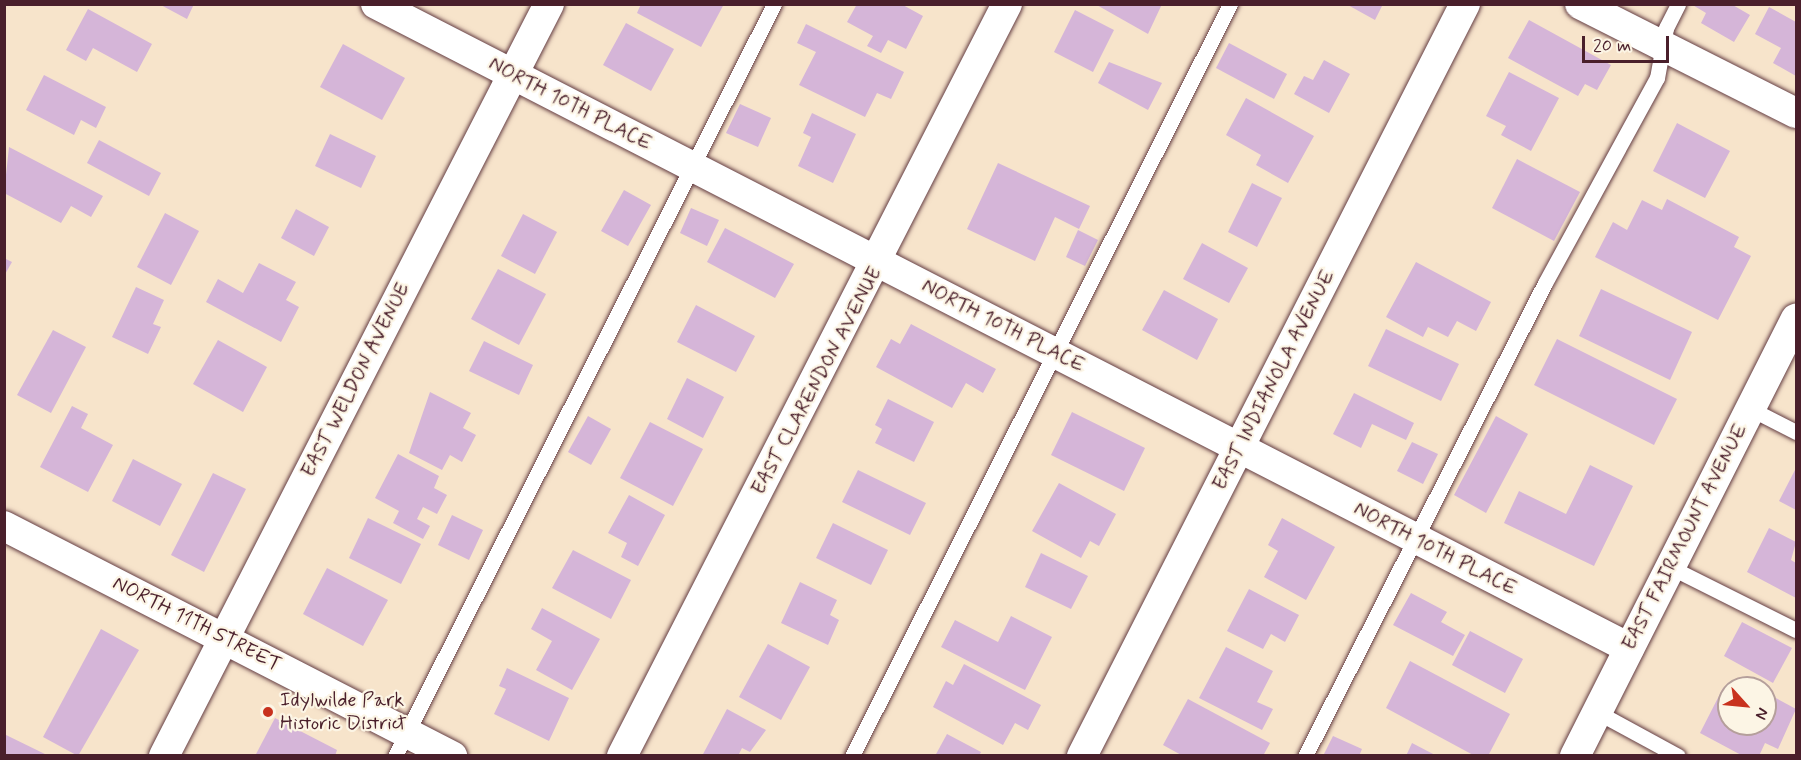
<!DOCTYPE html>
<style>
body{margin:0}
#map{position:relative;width:1801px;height:760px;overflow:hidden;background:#f7e4cb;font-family:Mynerve,sans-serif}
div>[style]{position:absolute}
.building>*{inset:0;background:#d5b5d8}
.roads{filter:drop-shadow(0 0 2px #643d43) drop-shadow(0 0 2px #643d43)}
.service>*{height:15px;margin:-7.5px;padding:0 7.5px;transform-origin:7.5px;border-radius:7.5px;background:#fff}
.minor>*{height:30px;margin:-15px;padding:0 15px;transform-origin:15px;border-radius:15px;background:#fff}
.dots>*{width:16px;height:16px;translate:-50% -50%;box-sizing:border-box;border:3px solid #fcf5e5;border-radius:50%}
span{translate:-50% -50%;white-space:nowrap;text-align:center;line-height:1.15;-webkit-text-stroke:4.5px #fcf5e5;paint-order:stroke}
.street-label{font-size:20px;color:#4a1f2b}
.poi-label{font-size:20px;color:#4a1f2b}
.left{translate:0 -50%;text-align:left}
.frame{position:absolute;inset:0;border:6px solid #4a1f2b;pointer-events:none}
.north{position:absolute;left:1717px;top:676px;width:60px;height:60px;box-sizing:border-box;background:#fcf5e5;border:2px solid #b59f9b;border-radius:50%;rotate:117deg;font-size:16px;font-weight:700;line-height:24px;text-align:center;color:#4a1f2b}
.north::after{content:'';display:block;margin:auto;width:21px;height:27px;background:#c8321e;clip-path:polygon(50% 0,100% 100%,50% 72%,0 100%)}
.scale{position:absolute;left:1582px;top:36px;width:87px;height:27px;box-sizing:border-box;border:3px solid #4a1f2b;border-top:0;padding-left:8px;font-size:18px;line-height:21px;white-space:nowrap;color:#4a1f2b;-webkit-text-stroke:4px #fcf5e5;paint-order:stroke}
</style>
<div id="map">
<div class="building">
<i style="clip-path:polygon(159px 4px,194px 4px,187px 19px)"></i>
<i style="clip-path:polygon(641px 4px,724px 4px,701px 47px,637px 13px)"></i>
<i style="clip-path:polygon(857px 4px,901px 4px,923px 16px,906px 49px,888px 40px,881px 53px,867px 46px,873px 36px,847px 22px)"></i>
<i style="clip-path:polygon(1095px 4px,1162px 4px,1148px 34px)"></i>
<i style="clip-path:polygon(1346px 4px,1383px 4px,1375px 20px)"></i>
<i style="clip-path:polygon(1691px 4px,1731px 4px,1750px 15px,1734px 42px,1701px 23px,1706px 13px)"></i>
<i style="clip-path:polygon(1769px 7px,1796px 22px,1796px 76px,1773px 63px,1781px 48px,1755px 34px)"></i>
<i style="clip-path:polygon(88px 9px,152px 44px,137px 72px,93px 48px,86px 61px,66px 50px)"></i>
<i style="clip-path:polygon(1075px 10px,1114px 30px,1093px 72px,1054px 52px)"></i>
<i style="clip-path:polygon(1529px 20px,1611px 65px,1597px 90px,1585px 84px,1578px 96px,1508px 58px)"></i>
<i style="clip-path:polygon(626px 23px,674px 49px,651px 91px,603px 65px)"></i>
<i style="clip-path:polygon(806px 24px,904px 72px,891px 99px,877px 93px,865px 117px,799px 85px,816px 52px,797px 43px)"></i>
<i style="clip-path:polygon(1229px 43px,1287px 74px,1274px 99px,1216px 68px)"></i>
<i style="clip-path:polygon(343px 44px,405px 78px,382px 120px,320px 87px)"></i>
<i style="clip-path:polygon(1324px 60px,1350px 74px,1329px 113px,1294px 94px,1304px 76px,1313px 80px)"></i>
<i style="clip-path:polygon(1109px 62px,1162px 83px,1148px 110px,1098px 83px)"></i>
<i style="clip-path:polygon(1509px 72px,1559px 98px,1531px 151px,1501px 135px,1506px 126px,1486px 116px)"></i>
<i style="clip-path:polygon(44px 75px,106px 107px,96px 128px,81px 120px,74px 135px,26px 110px)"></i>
<i style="clip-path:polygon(1246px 98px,1314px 136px,1288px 183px,1256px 165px,1261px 155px,1226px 135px)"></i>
<i style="clip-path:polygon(740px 104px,771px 118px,758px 147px,726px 133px)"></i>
<i style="clip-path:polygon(812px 113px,856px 134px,833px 183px,798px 166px,811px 137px,803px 133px)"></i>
<i style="clip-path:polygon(1677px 123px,1730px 151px,1705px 198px,1653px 171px)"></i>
<i style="clip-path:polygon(330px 134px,376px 156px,361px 188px,315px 166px)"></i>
<i style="clip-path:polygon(99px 140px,161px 173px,149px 196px,87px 163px)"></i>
<i style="clip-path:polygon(9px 147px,103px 196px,91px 217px,71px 206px,61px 223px,4px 193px)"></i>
<i style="clip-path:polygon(1517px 159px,1580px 192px,1554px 241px,1492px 208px)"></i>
<i style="clip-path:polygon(998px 163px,1090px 206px,1079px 229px,1055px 217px,1035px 261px,967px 229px)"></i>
<i style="clip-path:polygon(1252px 183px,1282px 198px,1257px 247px,1228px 232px)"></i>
<i style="clip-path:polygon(624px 190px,651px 205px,628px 246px,601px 231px)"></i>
<i style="clip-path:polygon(1667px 199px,1739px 237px,1734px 247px,1751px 256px,1718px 320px,1595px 257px,1613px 222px,1627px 230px,1642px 200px,1662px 210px)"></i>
<i style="clip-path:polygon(691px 208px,719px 220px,707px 246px,680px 233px)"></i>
<i style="clip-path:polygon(296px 209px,329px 227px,314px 256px,281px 238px)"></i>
<i style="clip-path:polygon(165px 213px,199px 231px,171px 285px,137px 267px)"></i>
<i style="clip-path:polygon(523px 214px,557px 232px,535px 274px,501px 256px)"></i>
<i style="clip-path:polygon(725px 228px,794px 264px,775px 298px,707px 262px)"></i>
<i style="clip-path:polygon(1078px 230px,1098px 240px,1085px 266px,1066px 257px)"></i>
<i style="clip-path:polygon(1202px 243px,1248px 268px,1229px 303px,1183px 279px)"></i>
<i style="clip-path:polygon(4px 258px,12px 262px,4px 276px)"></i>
<i style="clip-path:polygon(1416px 262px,1491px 302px,1476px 331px,1457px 321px,1448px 337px,1428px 327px,1423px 337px,1386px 317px)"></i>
<i style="clip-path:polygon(259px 263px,296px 282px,286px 300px,299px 307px,281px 342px,206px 302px,218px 279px,243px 293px)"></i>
<i style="clip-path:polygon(498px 269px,546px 294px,519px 345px,471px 319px)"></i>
<i style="clip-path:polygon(136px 287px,164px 300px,153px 324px,161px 327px,148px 354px,112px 337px)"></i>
<i style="clip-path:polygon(1601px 289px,1692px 332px,1670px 380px,1579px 336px)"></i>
<i style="clip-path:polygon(1164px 290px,1218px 319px,1197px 360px,1142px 330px)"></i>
<i style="clip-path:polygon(696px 305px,755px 336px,736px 372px,677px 342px)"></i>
<i style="clip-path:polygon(911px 324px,996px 369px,983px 393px,966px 383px,952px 408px,876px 367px,891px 339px,900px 344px)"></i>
<i style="clip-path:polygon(1386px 329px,1459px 364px,1441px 401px,1368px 366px)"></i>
<i style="clip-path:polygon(53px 330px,86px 347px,51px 413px,17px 395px)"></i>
<i style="clip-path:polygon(1557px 339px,1677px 399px,1654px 445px,1534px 385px)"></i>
<i style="clip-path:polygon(218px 340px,267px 367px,243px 412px,193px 384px)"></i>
<i style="clip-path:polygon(484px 341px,533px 365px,519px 395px,469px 371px)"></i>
<i style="clip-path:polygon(687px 378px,724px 397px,703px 438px,667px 419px)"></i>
<i style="clip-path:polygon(430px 392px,471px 413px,463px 428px,476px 435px,462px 462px,450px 455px,442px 470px,409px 453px)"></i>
<i style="clip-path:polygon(1354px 393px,1414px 423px,1406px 440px,1372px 424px,1361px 448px,1333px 434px)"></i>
<i style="clip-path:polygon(888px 399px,934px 422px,914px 462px,875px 443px,882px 429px,875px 425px)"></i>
<i style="clip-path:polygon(72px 406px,88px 414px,81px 428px,113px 445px,88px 492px,40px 467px)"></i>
<i style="clip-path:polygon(1072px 412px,1145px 448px,1124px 491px,1051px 455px)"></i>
<i style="clip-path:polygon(588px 416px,611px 429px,591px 465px,568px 452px)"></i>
<i style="clip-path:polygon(1496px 416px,1528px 434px,1486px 513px,1454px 495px)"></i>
<i style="clip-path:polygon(650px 422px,703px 449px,673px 506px,620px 478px)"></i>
<i style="clip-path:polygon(1412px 442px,1438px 454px,1423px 484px,1397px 471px)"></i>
<i style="clip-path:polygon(398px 454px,439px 476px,434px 488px,447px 495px,437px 514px,423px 507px,417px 519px,430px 526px,423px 539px,393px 523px,399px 511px,375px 498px)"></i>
<i style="clip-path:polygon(133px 459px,182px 484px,160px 526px,112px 501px)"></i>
<i style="clip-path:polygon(1590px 465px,1633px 486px,1594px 566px,1504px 523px,1519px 491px,1566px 514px)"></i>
<i style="clip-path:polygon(1796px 468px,1796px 510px,1779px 501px)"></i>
<i style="clip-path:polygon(858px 470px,926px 503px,910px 535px,842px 502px)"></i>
<i style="clip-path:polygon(213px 473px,246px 489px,204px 572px,171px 555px)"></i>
<i style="clip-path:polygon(1059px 483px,1116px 514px,1099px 546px,1090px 541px,1081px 558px,1032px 531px)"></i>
<i style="clip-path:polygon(629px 495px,665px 515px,638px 566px,621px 557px,627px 543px,608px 533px)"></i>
<i style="clip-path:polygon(452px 515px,483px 530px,469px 560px,438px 545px)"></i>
<i style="clip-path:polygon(368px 518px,421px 544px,401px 584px,349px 558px)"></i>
<i style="clip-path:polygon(1282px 518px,1335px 547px,1306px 600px,1264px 577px,1278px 551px,1268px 545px)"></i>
<i style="clip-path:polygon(833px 523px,888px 550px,871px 585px,816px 558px)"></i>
<i style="clip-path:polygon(1769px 528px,1796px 542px,1791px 560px,1796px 563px,1796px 598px,1747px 572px)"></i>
<i style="clip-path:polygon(573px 550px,631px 580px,611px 619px,552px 588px)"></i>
<i style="clip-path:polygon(1041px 553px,1088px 576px,1071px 609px,1025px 587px)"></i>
<i style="clip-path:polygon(327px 568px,388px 600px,363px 646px,303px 614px)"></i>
<i style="clip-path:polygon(800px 582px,837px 600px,830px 615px,839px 620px,828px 645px,781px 623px)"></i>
<i style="clip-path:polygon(1249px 589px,1299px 615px,1285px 642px,1271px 634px,1263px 649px,1227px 631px)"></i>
<i style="clip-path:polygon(1411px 593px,1447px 612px,1441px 622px,1465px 635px,1453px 656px,1393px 625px)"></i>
<i style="clip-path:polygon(542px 608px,600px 639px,572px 690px,536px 670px,552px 641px,531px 629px)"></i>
<i style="clip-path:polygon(1011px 616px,1052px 637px,1025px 690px,941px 647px,955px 620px,998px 642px)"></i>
<i style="clip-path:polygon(1742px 622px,1792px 648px,1773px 683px,1724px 656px)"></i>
<i style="clip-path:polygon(101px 629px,139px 650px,78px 756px,43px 737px)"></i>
<i style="clip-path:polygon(1470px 631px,1523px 659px,1505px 693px,1452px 665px)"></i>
<i style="clip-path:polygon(768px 644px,810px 667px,781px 720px,739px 697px)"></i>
<i style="clip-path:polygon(1226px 647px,1273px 671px,1257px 702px,1273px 709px,1262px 730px,1199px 698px)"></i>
<i style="clip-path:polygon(1410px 661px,1510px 714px,1488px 756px,1475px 756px,1386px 708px)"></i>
<i style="clip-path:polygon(964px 664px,1041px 705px,1028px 730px,1015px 723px,1003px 745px,933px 707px,946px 681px,953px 685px)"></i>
<i style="clip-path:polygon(507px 668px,569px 698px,549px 741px,494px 714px,506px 689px,499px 686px)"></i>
<i style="clip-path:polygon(1723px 688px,1729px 691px,1729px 724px,1765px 724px,1765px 692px,1796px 709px,1778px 749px,1765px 743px,1759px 756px,1743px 756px,1700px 733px)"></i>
<i style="clip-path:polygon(1188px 699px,1270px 743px,1263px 756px,1183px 756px,1163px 745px)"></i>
<i style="clip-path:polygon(727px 709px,766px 730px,750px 752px,742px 748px,738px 756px,702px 756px)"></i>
<i style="clip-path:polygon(275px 718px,337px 750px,335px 756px,255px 756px)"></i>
<i style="clip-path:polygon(4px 734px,49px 756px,4px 756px)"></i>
<i style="clip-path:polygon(947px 734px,981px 752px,979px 756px,935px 756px)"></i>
<i style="clip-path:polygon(1333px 736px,1362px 749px,1359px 756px,1323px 756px)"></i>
<i style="clip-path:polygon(1412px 743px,1437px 756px,1406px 756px)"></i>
</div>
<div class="roads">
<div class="service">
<i style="left:1751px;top:409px;width:51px;rotate:27.1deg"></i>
<i style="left:1670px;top:567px;width:141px;rotate:26.6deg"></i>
<i style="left:1597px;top:712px;width:92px;rotate:28.5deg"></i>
<i style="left:395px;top:756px;width:842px;rotate:-63.25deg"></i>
<i style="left:852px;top:756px;width:842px;rotate:-63.31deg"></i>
<i style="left:1305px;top:756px;width:530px;rotate:-63.1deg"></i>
<i style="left:1545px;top:283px;width:234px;rotate:-61.4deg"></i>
<i style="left:1657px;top:78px;width:51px;rotate:-79.8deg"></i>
<i style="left:1666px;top:28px;width:27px;rotate:-63deg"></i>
</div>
<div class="minor">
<i style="left:376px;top:4px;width:1409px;rotate:27.2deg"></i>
<i style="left:1580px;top:4px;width:242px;rotate:26.8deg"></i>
<i style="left:4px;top:526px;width:504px;rotate:27.18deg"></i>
<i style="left:164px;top:756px;width:845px;rotate:-62.89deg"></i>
<i style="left:622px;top:756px;width:845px;rotate:-62.89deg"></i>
<i style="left:1082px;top:756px;width:844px;rotate:-63.01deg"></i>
<i style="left:1575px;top:756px;width:490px;rotate:-63.2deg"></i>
</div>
</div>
<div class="dots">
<i style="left:268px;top:712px;background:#c8321e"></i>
</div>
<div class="street-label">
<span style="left:570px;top:104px;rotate:27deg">NORTH 10TH PLACE</span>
<span style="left:1003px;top:326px;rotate:27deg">NORTH 10TH PLACE</span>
<span style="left:356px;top:380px;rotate:-63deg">EAST WELDON AVENUE</span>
<span style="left:1274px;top:380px;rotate:-63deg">EAST INDIANOLA AVENUE</span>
<span style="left:817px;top:381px;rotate:-62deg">EAST CLARENDON AVENUE</span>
<span style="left:1685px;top:537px;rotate:-63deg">EAST FAIRMOUNT AVENUE</span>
<span style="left:1435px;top:549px;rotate:27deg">NORTH 10TH PLACE</span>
<span style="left:197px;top:624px;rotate:27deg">NORTH 11TH STREET</span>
</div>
<div class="poi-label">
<span class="left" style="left:280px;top:712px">Idylwilde Park<br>Historic District</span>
</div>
<div class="frame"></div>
<div class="north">N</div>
<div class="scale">20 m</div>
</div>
